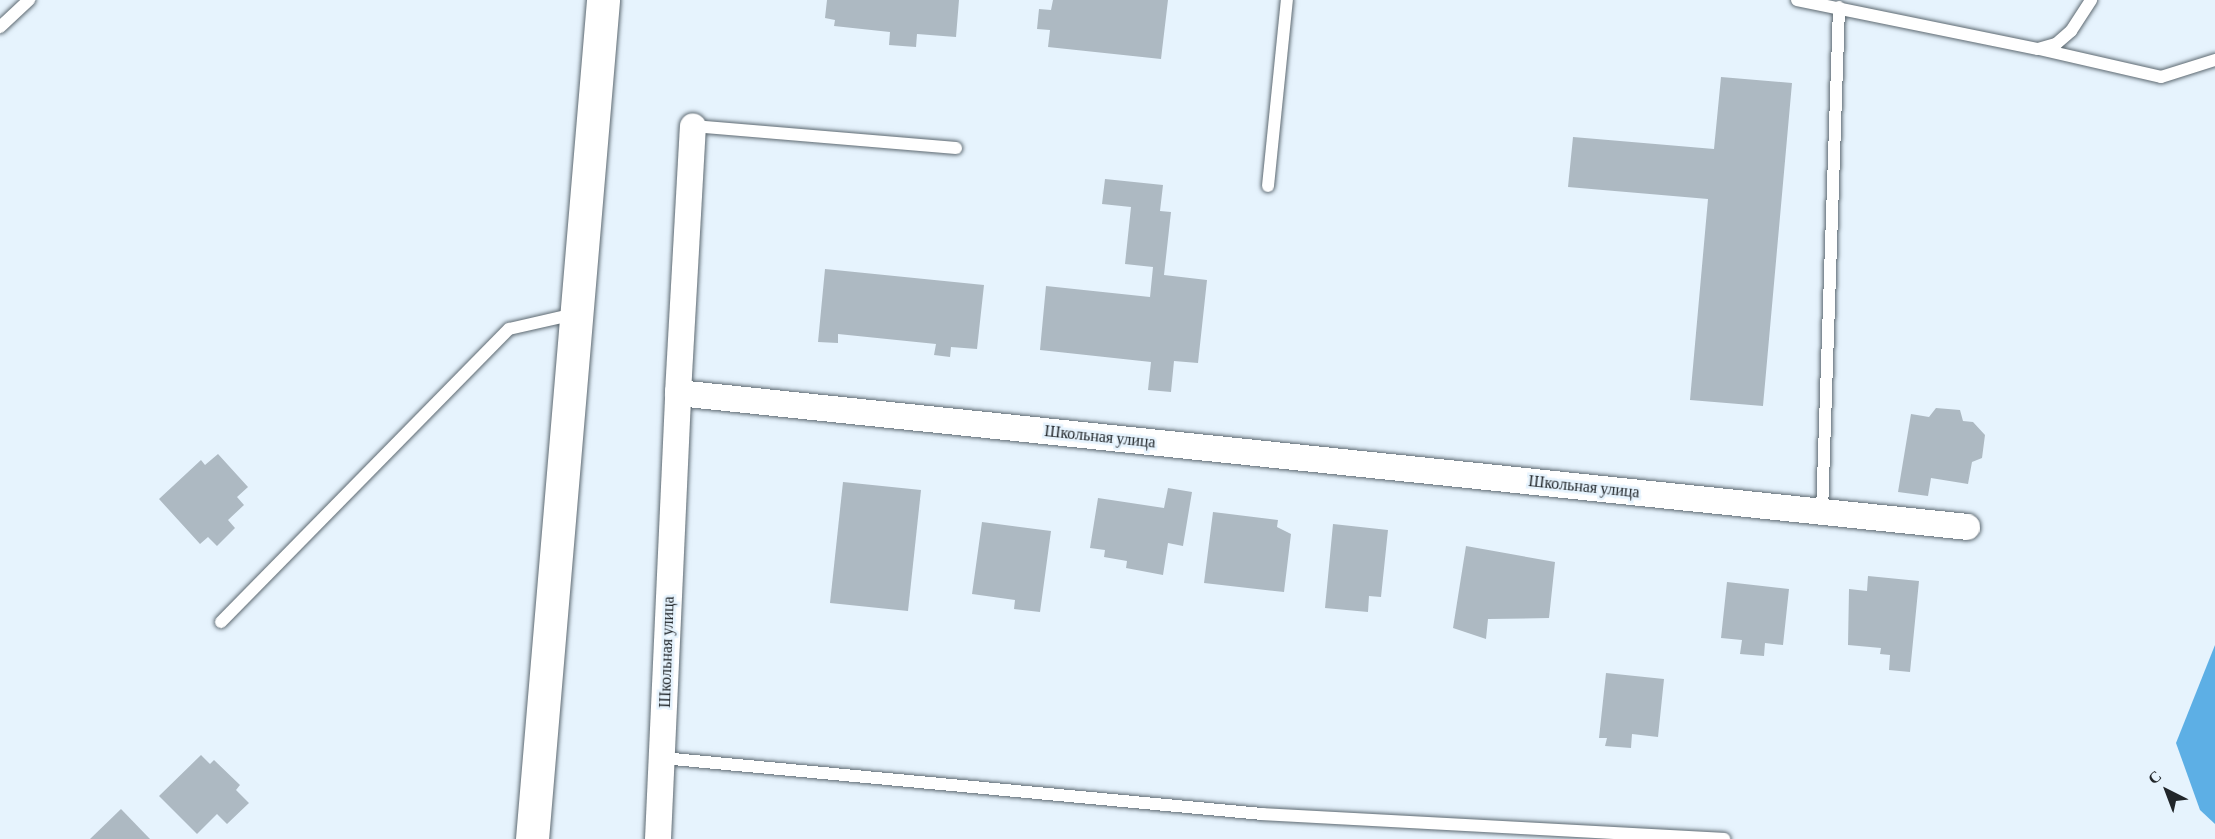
<!DOCTYPE html>
<meta charset="utf-8">
<style>
body{margin:0}
#map{position:relative;width:2215px;height:839px;overflow:hidden;background:#e6f3fd;font-family:"Crimson Pro",serif}
div>[style]{position:absolute}
.water>*{inset:0;background:#5dafe5}
.building>*{inset:0;background:#adb9c2}
.roads{filter:drop-shadow(0 0 2px #5d6971) drop-shadow(0 0 2px #5d6971)}
.lane>*{height:12px;margin:-6px;padding:0 6px;transform-origin:6px;border-radius:6px;background:#fff}
.street>*{height:26px;margin:-13px;padding:0 13px;transform-origin:13px;border-radius:13px;background:#fff}
.secondary>*{height:33px;margin:-16.5px;padding:0 16.5px;transform-origin:16.5px;border-radius:16.5px;background:#fff}
span{translate:-50% -50%;white-space:nowrap;text-align:center;line-height:1.15;-webkit-text-stroke:5px #e6f3fd;paint-order:stroke}
.street-label{font-size:16px;color:#21262a}
.north{position:absolute;left:2137px;top:761px;width:60px;height:60px;-webkit-text-stroke:4px #e6f3fd;paint-order:stroke;rotate:318deg;font-size:16px;font-weight:700;line-height:24px;text-align:center;color:#21262a}
.north::after{content:'';display:block;margin:auto;width:21px;height:27px;background:#21262a;clip-path:polygon(50% 0,100% 100%,50% 72%,0 100%)}
</style>
<div id="map">
<div class="water">
<i style="clip-path:polygon(2215px 645px,2215px 824px,2200px 810px,2176px 743px)"></i>
</div>
<div class="building">
<i style="clip-path:polygon(827px 0,959px 0,956px 37px,917px 34px,916px 47px,889px 45px,890px 32px,834px 26px,835px 20px,825px 18px)"></i>
<i style="clip-path:polygon(1053px 0,1168px 0,1161px 59px,1048px 47px,1050px 30px,1037px 29px,1039px 9px,1051px 10px)"></i>
<i style="clip-path:polygon(1721px 77px,1792px 83px,1763px 406px,1690px 400px,1708px 199px,1568px 187px,1573px 137px,1714px 149px)"></i>
<i style="clip-path:polygon(1105px 179px,1163px 185px,1160px 211px,1171px 212px,1164px 275px,1207px 280px,1198px 363px,1174px 361px,1171px 392px,1148px 390px,1151px 362px,1040px 350px,1046px 286px,1150px 297px,1153px 267px,1125px 264px,1131px 207px,1102px 204px)"></i>
<i style="clip-path:polygon(825px 269px,984px 285px,977px 349px,951px 347px,950px 357px,934px 355px,936px 344px,838px 334px,838px 343px,818px 342px)"></i>
<i style="clip-path:polygon(1936px 408px,1960px 410px,1963px 421px,1973px 422px,1985px 435px,1982px 458px,1972px 462px,1968px 484px,1931px 478px,1928px 496px,1898px 492px,1911px 414px,1929px 417px)"></i>
<i style="clip-path:polygon(218px 454px,248px 487px,237px 497px,244px 505px,228px 520px,235px 528px,217px 546px,208px 537px,200px 544px,159px 499px,201px 460px,205px 465px)"></i>
<i style="clip-path:polygon(843px 482px,921px 490px,908px 611px,830px 603px)"></i>
<i style="clip-path:polygon(1168px 488px,1192px 492px,1183px 546px,1168px 543px,1163px 575px,1126px 568px,1127px 561px,1104px 557px,1105px 550px,1090px 548px,1098px 498px,1164px 508px)"></i>
<i style="clip-path:polygon(1213px 512px,1278px 520px,1277px 527px,1291px 534px,1284px 592px,1204px 583px)"></i>
<i style="clip-path:polygon(982px 522px,1051px 531px,1040px 612px,1014px 609px,1015px 600px,972px 594px)"></i>
<i style="clip-path:polygon(1333px 524px,1388px 530px,1381px 597px,1369px 596px,1368px 612px,1325px 608px)"></i>
<i style="clip-path:polygon(1466px 546px,1555px 562px,1549px 618px,1488px 619px,1486px 639px,1453px 628px)"></i>
<i style="clip-path:polygon(1868px 576px,1919px 581px,1910px 672px,1889px 670px,1890px 655px,1880px 654px,1881px 648px,1848px 645px,1849px 589px,1867px 591px)"></i>
<i style="clip-path:polygon(1727px 582px,1789px 589px,1783px 645px,1765px 643px,1764px 656px,1740px 654px,1742px 640px,1721px 638px)"></i>
<i style="clip-path:polygon(1606px 673px,1664px 679px,1658px 737px,1632px 734px,1631px 748px,1605px 746px,1607px 738px,1599px 738px)"></i>
<i style="clip-path:polygon(201px 755px,210px 764px,214px 760px,240px 785px,236px 790px,249px 803px,227px 824px,217px 814px,197px 834px,159px 796px)"></i>
<i style="clip-path:polygon(121px 809px,150px 839px,90px 839px)"></i>
</div>
<div class="roads">
<div class="lane">
<i style="left:1797px;top:0;width:246px;rotate:11.5deg"></i>
<i style="left:2038px;top:49px;width:19px;rotate:-16deg"></i>
<i style="left:2056px;top:44px;width:20px;rotate:-41deg"></i>
<i style="left:2071px;top:31px;width:37px;rotate:-57deg"></i>
<i style="left:0;top:27px;width:40px;rotate:-43deg"></i>
<i style="left:2039px;top:49px;width:125px;rotate:12.9deg"></i>
<i style="left:2161px;top:77px;width:57px;rotate:-17.5deg"></i>
<i style="left:693px;top:126px;width:264px;rotate:4.8deg"></i>
<i style="left:1268px;top:186px;width:187px;rotate:-84.2deg"></i>
<i style="left:1822px;top:512px;width:505px;rotate:-88.07deg"></i>
<i style="left:221px;top:622px;width:411px;rotate:-45.5deg"></i>
<i style="left:509px;top:329px;width:68px;rotate:-12.8deg"></i>
<i style="left:662px;top:758px;width:603px;rotate:5.33deg"></i>
<i style="left:1262px;top:814px;width:463px;rotate:3.1deg"></i>
</div>
<div class="street">
<i style="left:678px;top:393px;width:267px;rotate:-86.8deg"></i>
<i style="left:658px;top:839px;width:446px;rotate:-87.4deg"></i>
<i style="left:678px;top:393px;width:1296px;rotate:5.93deg"></i>
</div>
<div class="secondary">
<i style="left:532px;top:839px;width:842px;rotate:-85.16deg"></i>
</div>
</div>
<div class="street-label">
<span style="left:1100px;top:437px;rotate:6deg">Школьная улица</span>
<span style="left:1584px;top:487px;rotate:6deg">Школьная улица</span>
<span style="left:667px;top:652px;rotate:-88deg">Школьная улица</span>
</div>
<div class="north">С</div>
</div>
